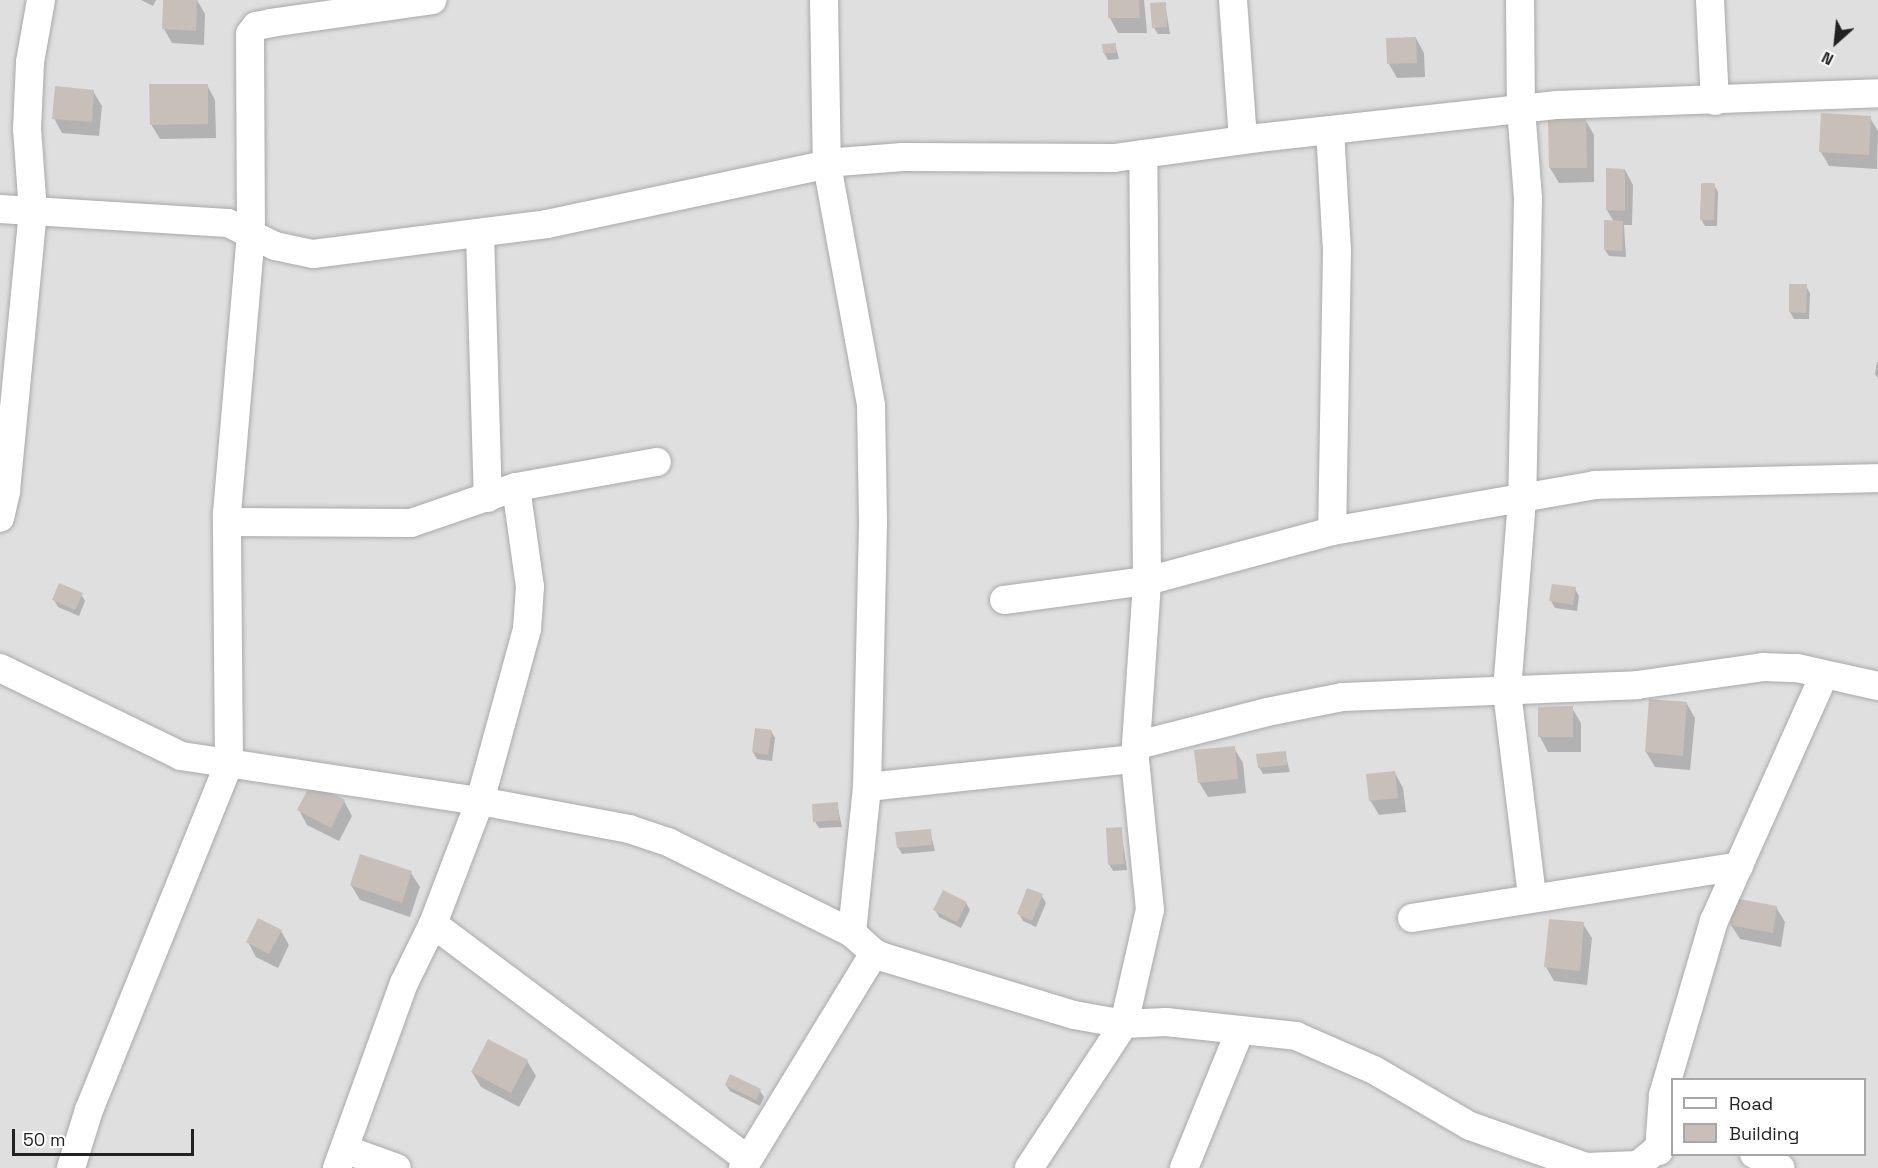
<!DOCTYPE html>
<style>
body{margin:0}
#map{position:relative;width:1878px;height:1168px;overflow:hidden;background:#f2efe9;font-family:"Space Grotesk",sans-serif}
div>[style]{position:absolute}
.residential>*{inset:0;background:#e0dfdf}
.shadow>*{inset:0;background:#0003}
.building>*{inset:0;background:#c7bfb8}
.roads{filter:drop-shadow(0 0 2px #a9a9a9) drop-shadow(0 0 2px #a9a9a9)}
.minor>*{height:28px;margin:-14px;padding:0 14px;transform-origin:14px;border-radius:14px;background:#fff}
span{translate:-50% -50%;white-space:nowrap;text-align:center;line-height:1.15;-webkit-text-stroke:4.5px #fff;paint-order:stroke}
.legend{position:absolute;left:1671px;top:1078px;width:195px;height:78px;box-sizing:border-box;background:#fff;border:2px solid #a7a7a7;margin:0;padding:8px 10px;list-style:none;font-size:18px;color:#222}
.legend li{display:flex;align-items:center;gap:12px;height:30px}
.legend b{width:30px;border:2px solid #a7a7a7}
.north{position:absolute;left:1806px;top:12px;width:60px;height:60px;-webkit-text-stroke:4px #fff;paint-order:stroke;rotate:207deg;font-size:16px;font-weight:700;line-height:24px;text-align:center;color:#222}
.north::after{content:'';display:block;margin:auto;width:21px;height:27px;background:#222;clip-path:polygon(50% 0,100% 100%,50% 72%,0 100%)}
.scale{position:absolute;left:12px;top:1129px;width:182px;height:27px;box-sizing:border-box;border:3px solid #222;border-top:0;padding-left:8px;font-size:18px;line-height:21px;white-space:nowrap;color:#222;-webkit-text-stroke:4px #fff;paint-order:stroke}
</style>
<div id="map">
<div class="residential">
<i style="clip-path:polygon(evenodd,0 0,1878px 0,1878px 1168px,0 1168px,0 0,1672px 1080px,1864px 1080px,1864px 1154px,1672px 1154px,1672px 1080px)"></i>
</div>
<div class="shadow">
<i style="clip-path:polygon(141px 0,156px 0,153px 6px)"></i>
<i style="clip-path:polygon(165px 0,197px 0,205px 14px,204px 45px,172px 43px,164px 29px)"></i>
<i style="clip-path:polygon(1110px 0,1144px 0,1147px 33px,1118px 33px,1110px 18px)"></i>
<i style="clip-path:polygon(1165px 3px,1170px 34px,1158px 34px,1154px 28px)"></i>
<i style="clip-path:polygon(1416px 38px,1424px 53px,1425px 77px,1397px 78px,1389px 64px)"></i>
<i style="clip-path:polygon(1115px 44px,1119px 59px,1108px 60px,1104px 53px)"></i>
<i style="clip-path:polygon(207px 85px,215px 100px,216px 138px,160px 139px,151px 124px)"></i>
<i style="clip-path:polygon(93px 91px,102px 106px,99px 136px,62px 133px,54px 118px)"></i>
<i style="clip-path:polygon(1870px 118px,1878px 131px,1877px 169px,1829px 166px,1821px 152px)"></i>
<i style="clip-path:polygon(1550px 121px,1586px 121px,1594px 135px,1594px 182px,1559px 183px,1550px 168px)"></i>
<i style="clip-path:polygon(1608px 170px,1625px 170px,1633px 185px,1632px 225px,1624px 225px,1626px 257px,1609px 256px,1605px 250px,1614px 222px,1607px 210px)"></i>
<i style="clip-path:polygon(1714px 185px,1718px 192px,1717px 226px,1705px 226px,1701px 219px)"></i>
<i style="clip-path:polygon(1806px 286px,1810px 293px,1809px 319px,1794px 319px,1790px 312px)"></i>
<i style="clip-path:polygon(1877px 362px,1878px 362px,1878px 378px,1875px 374px)"></i>
<i style="clip-path:polygon(1575px 589px,1579px 596px,1577px 611px,1555px 608px,1551px 601px)"></i>
<i style="clip-path:polygon(81px 594px,85px 601px,79px 616px,58px 607px,54px 600px)"></i>
<i style="clip-path:polygon(1687px 704px,1695px 718px,1690px 770px,1655px 767px,1646px 752px)"></i>
<i style="clip-path:polygon(1572px 708px,1581px 723px,1581px 752px,1548px 752px,1540px 737px)"></i>
<i style="clip-path:polygon(771px 731px,775px 738px,772px 761px,757px 759px,753px 752px)"></i>
<i style="clip-path:polygon(1234px 748px,1243px 763px,1246px 793px,1208px 797px,1199px 782px)"></i>
<i style="clip-path:polygon(1285px 753px,1290px 772px,1263px 774px,1259px 767px)"></i>
<i style="clip-path:polygon(1395px 773px,1403px 788px,1406px 812px,1379px 815px,1370px 800px)"></i>
<i style="clip-path:polygon(344px 801px,352px 816px,339px 841px,307px 825px,299px 810px)"></i>
<i style="clip-path:polygon(837px 804px,842px 827px,819px 828px,815px 822px)"></i>
<i style="clip-path:polygon(1121px 829px,1127px 870px,1113px 871px,1109px 864px)"></i>
<i style="clip-path:polygon(930px 831px,935px 851px,902px 854px,898px 847px)"></i>
<i style="clip-path:polygon(411px 873px,420px 887px,410px 917px,360px 900px,351px 885px)"></i>
<i style="clip-path:polygon(1042px 896px,1046px 903px,1036px 927px,1023px 921px,1019px 914px)"></i>
<i style="clip-path:polygon(966px 903px,970px 910px,961px 928px,939px 917px,935px 910px)"></i>
<i style="clip-path:polygon(1776px 907px,1785px 922px,1781px 947px,1740px 939px,1731px 925px)"></i>
<i style="clip-path:polygon(1583px 924px,1592px 938px,1587px 985px,1554px 981px,1546px 967px)"></i>
<i style="clip-path:polygon(281px 931px,289px 945px,278px 968px,256px 957px,248px 942px)"></i>
<i style="clip-path:polygon(527px 1061px,536px 1076px,519px 1107px,481px 1087px,472px 1072px)"></i>
<i style="clip-path:polygon(731px 1076px,760px 1091px,764px 1097px,760px 1106px,730px 1091px,726px 1085px)"></i>
</div>
<div class="building">
<i style="clip-path:polygon(163px 0,197px 0,196px 31px,162px 29px)"></i>
<i style="clip-path:polygon(1108px 0,1139px 0,1140px 18px,1108px 18px)"></i>
<i style="clip-path:polygon(1166px 2px,1167px 27px,1152px 28px,1150px 3px)"></i>
<i style="clip-path:polygon(1416px 37px,1417px 63px,1387px 64px,1386px 38px)"></i>
<i style="clip-path:polygon(1116px 43px,1116px 53px,1103px 53px,1102px 44px)"></i>
<i style="clip-path:polygon(149px 84px,208px 84px,208px 124px,150px 125px)"></i>
<i style="clip-path:polygon(55px 86px,94px 90px,92px 122px,52px 119px)"></i>
<i style="clip-path:polygon(1821px 113px,1871px 116px,1869px 155px,1819px 152px)"></i>
<i style="clip-path:polygon(1548px 119px,1586px 119px,1587px 168px,1549px 168px)"></i>
<i style="clip-path:polygon(1606px 168px,1625px 169px,1625px 211px,1606px 210px)"></i>
<i style="clip-path:polygon(1701px 183px,1715px 183px,1714px 220px,1700px 220px)"></i>
<i style="clip-path:polygon(1604px 220px,1623px 221px,1622px 251px,1604px 250px)"></i>
<i style="clip-path:polygon(1789px 284px,1807px 284px,1806px 313px,1789px 312px)"></i>
<i style="clip-path:polygon(59px 583px,83px 593px,75px 610px,52px 600px)"></i>
<i style="clip-path:polygon(1552px 584px,1576px 587px,1573px 605px,1549px 601px)"></i>
<i style="clip-path:polygon(1649px 699px,1687px 702px,1683px 756px,1645px 752px)"></i>
<i style="clip-path:polygon(1573px 706px,1573px 737px,1538px 737px,1538px 707px)"></i>
<i style="clip-path:polygon(755px 728px,772px 730px,768px 755px,752px 752px)"></i>
<i style="clip-path:polygon(1235px 746px,1238px 779px,1198px 783px,1194px 750px)"></i>
<i style="clip-path:polygon(1286px 751px,1287px 765px,1258px 768px,1256px 754px)"></i>
<i style="clip-path:polygon(1395px 771px,1398px 798px,1369px 801px,1366px 774px)"></i>
<i style="clip-path:polygon(311px 783px,345px 800px,331px 828px,297px 810px)"></i>
<i style="clip-path:polygon(838px 802px,839px 820px,813px 822px,812px 804px)"></i>
<i style="clip-path:polygon(1122px 827px,1124px 864px,1108px 865px,1106px 828px)"></i>
<i style="clip-path:polygon(931px 829px,932px 845px,897px 848px,895px 832px)"></i>
<i style="clip-path:polygon(360px 854px,412px 871px,402px 903px,350px 885px)"></i>
<i style="clip-path:polygon(1027px 888px,1043px 894px,1032px 921px,1017px 914px)"></i>
<i style="clip-path:polygon(943px 890px,967px 902px,957px 922px,933px 910px)"></i>
<i style="clip-path:polygon(1734px 898px,1777px 906px,1773px 933px,1730px 925px)"></i>
<i style="clip-path:polygon(258px 918px,282px 930px,269px 954px,246px 942px)"></i>
<i style="clip-path:polygon(1549px 919px,1584px 922px,1580px 971px,1544px 967px)"></i>
<i style="clip-path:polygon(488px 1039px,528px 1060px,511px 1093px,471px 1072px)"></i>
<i style="clip-path:polygon(730px 1074px,761px 1089px,756px 1100px,725px 1085px)"></i>
</div>
<div class="roads">
<div class="minor">
<i style="left:824px;top:0;width:165px;rotate:89deg"></i>
<i style="left:827px;top:165px;width:244px;rotate:79.6deg"></i>
<i style="left:871px;top:405px;width:119px;rotate:89deg"></i>
<i style="left:873px;top:524px;width:263px;rotate:91.3deg"></i>
<i style="left:867px;top:787px;width:147px;rotate:95.9deg"></i>
<i style="left:1233px;top:0;width:140px;rotate:85.9deg"></i>
<i style="left:1520px;top:0;width:109px;rotate:89.5deg"></i>
<i style="left:1521px;top:109px;width:89px;rotate:85.5deg"></i>
<i style="left:1528px;top:198px;width:302px;rotate:91.1deg"></i>
<i style="left:1522px;top:500px;width:193px;rotate:94.5deg"></i>
<i style="left:1507px;top:692px;width:207px;rotate:83deg"></i>
<i style="left:1710px;top:0;width:101px;rotate:87.2deg"></i>
<i style="left:1330px;top:130px;width:121px;rotate:86.7deg"></i>
<i style="left:1337px;top:251px;width:280px;rotate:91deg"></i>
<i style="left:0;top:209px;width:228px;rotate:3.5deg"></i>
<i style="left:228px;top:223px;width:52px;rotate:26.1deg"></i>
<i style="left:275px;top:246px;width:39px;rotate:12deg"></i>
<i style="left:313px;top:254px;width:236px;rotate:-7.3deg"></i>
<i style="left:547px;top:224px;width:298px;rotate:-12deg"></i>
<i style="left:838px;top:162px;width:65px;rotate:-4.4deg"></i>
<i style="left:903px;top:157px;width:211px;rotate:0.3deg"></i>
<i style="left:1114px;top:158px;width:145px;rotate:-7.9deg"></i>
<i style="left:1258px;top:138px;width:301px;rotate:-6.3deg"></i>
<i style="left:1557px;top:105px;width:321px;rotate:-2.1deg"></i>
<i style="left:480px;top:234px;width:264px;rotate:88.3deg"></i>
<i style="left:0;top:518px;width:28px;rotate:-77deg"></i>
<i style="left:6px;top:491px;width:280px;rotate:-84.5deg"></i>
<i style="left:33px;top:212px;width:83px;rotate:-94.1deg"></i>
<i style="left:27px;top:129px;width:67px;rotate:-87.4deg"></i>
<i style="left:30px;top:62px;width:63px;rotate:-79.9deg"></i>
<i style="left:227px;top:522px;width:184px;rotate:0.3deg"></i>
<i style="left:411px;top:523px;width:111px;rotate:-18.9deg"></i>
<i style="left:516px;top:487px;width:143px;rotate:-10.1deg"></i>
<i style="left:1004px;top:600px;width:144px;rotate:-7.6deg"></i>
<i style="left:1147px;top:581px;width:192px;rotate:-15.1deg"></i>
<i style="left:1332px;top:531px;width:267px;rotate:-9.9deg"></i>
<i style="left:1595px;top:485px;width:283px;rotate:-1.4deg"></i>
<i style="left:0;top:668px;width:201px;rotate:25.9deg"></i>
<i style="left:181px;top:756px;width:302px;rotate:8.6deg"></i>
<i style="left:480px;top:801px;width:152px;rotate:10.6deg"></i>
<i style="left:629px;top:829px;width:41px;rotate:18.4deg"></i>
<i style="left:668px;top:842px;width:205px;rotate:26.3deg"></i>
<i style="left:852px;top:933px;width:30px;rotate:42deg"></i>
<i style="left:874px;top:953px;width:13px;rotate:23deg"></i>
<i style="left:886px;top:958px;width:196px;rotate:16.9deg"></i>
<i style="left:1074px;top:1015px;width:51px;rotate:10.2deg"></i>
<i style="left:1124px;top:1024px;width:42px;rotate:-2.7deg"></i>
<i style="left:1166px;top:1022px;width:131px;rotate:6.1deg"></i>
<i style="left:1296px;top:1036px;width:85px;rotate:23.6deg"></i>
<i style="left:1374px;top:1070px;width:111px;rotate:30.3deg"></i>
<i style="left:1470px;top:1126px;width:123px;rotate:19.5deg"></i>
<i style="left:1586px;top:1167px;width:52px;rotate:-2.2deg"></i>
<i style="left:1638px;top:1165px;width:44px;rotate:-39.5deg"></i>
<i style="left:1138px;top:745px;width:133px;rotate:-14.3deg"></i>
<i style="left:1267px;top:712px;width:77px;rotate:-11.2deg"></i>
<i style="left:1343px;top:697px;width:294px;rotate:-2.3deg"></i>
<i style="left:1637px;top:685px;width:127px;rotate:-8.1deg"></i>
<i style="left:1763px;top:667px;width:34px;rotate:2deg"></i>
<i style="left:1797px;top:668px;width:83px;rotate:12.5deg"></i>
<i style="left:867px;top:787px;width:269px;rotate:-6deg"></i>
<i style="left:1412px;top:918px;width:331px;rotate:-9deg"></i>
<i style="left:433px;top:924px;width:392px;rotate:36.8deg"></i>
<i style="left:344px;top:1149px;width:56px;rotate:19.7deg"></i>
<i style="left:1659px;top:1151px;width:56px;rotate:-85.9deg"></i>
<i style="left:1663px;top:1095px;width:181px;rotate:-73.7deg"></i>
<i style="left:1714px;top:921px;width:269px;rotate:-65.9deg"></i>
<i style="left:1754px;top:1154px;width:30px;rotate:28deg"></i>
<i style="left:71px;top:1168px;width:61px;rotate:-72.8deg"></i>
<i style="left:89px;top:1110px;width:374px;rotate:-68deg"></i>
<i style="left:229px;top:763px;width:250px;rotate:-90.5deg"></i>
<i style="left:227px;top:513px;width:281px;rotate:-85.1deg"></i>
<i style="left:251px;top:233px;width:199px;rotate:-90.3deg"></i>
<i style="left:250px;top:34px;width:10px;rotate:-53deg"></i>
<i style="left:256px;top:26px;width:15px;rotate:-11deg"></i>
<i style="left:271px;top:23px;width:163px;rotate:-8.1deg"></i>
<i style="left:337px;top:1168px;width:197px;rotate:-70.1deg"></i>
<i style="left:404px;top:983px;width:66px;rotate:-63.8deg"></i>
<i style="left:433px;top:924px;width:132px;rotate:-69.1deg"></i>
<i style="left:480px;top:801px;width:178px;rotate:-74.7deg"></i>
<i style="left:527px;top:629px;width:42px;rotate:-85.9deg"></i>
<i style="left:530px;top:587px;width:101px;rotate:-98deg"></i>
<i style="left:743px;top:1168px;width:252px;rotate:-58.6deg"></i>
<i style="left:1029px;top:1168px;width:173px;rotate:-56.6deg"></i>
<i style="left:1124px;top:1024px;width:117px;rotate:-77.2deg"></i>
<i style="left:1150px;top:910px;width:152px;rotate:-95.7deg"></i>
<i style="left:1135px;top:759px;width:178px;rotate:-86.1deg"></i>
<i style="left:1147px;top:581px;width:427px;rotate:-90.5deg"></i>
<i style="left:1184px;top:1168px;width:148px;rotate:-67.8deg"></i>
</div>
</div>
<ul class="legend">
<li><b style="height:8px;background:#fff"></b>Road</li>
<li><b style="height:16px;background:#c7bfb8"></b>Building</li>
</ul>
<div class="north">N</div>
<div class="scale">50 m</div>
</div>
